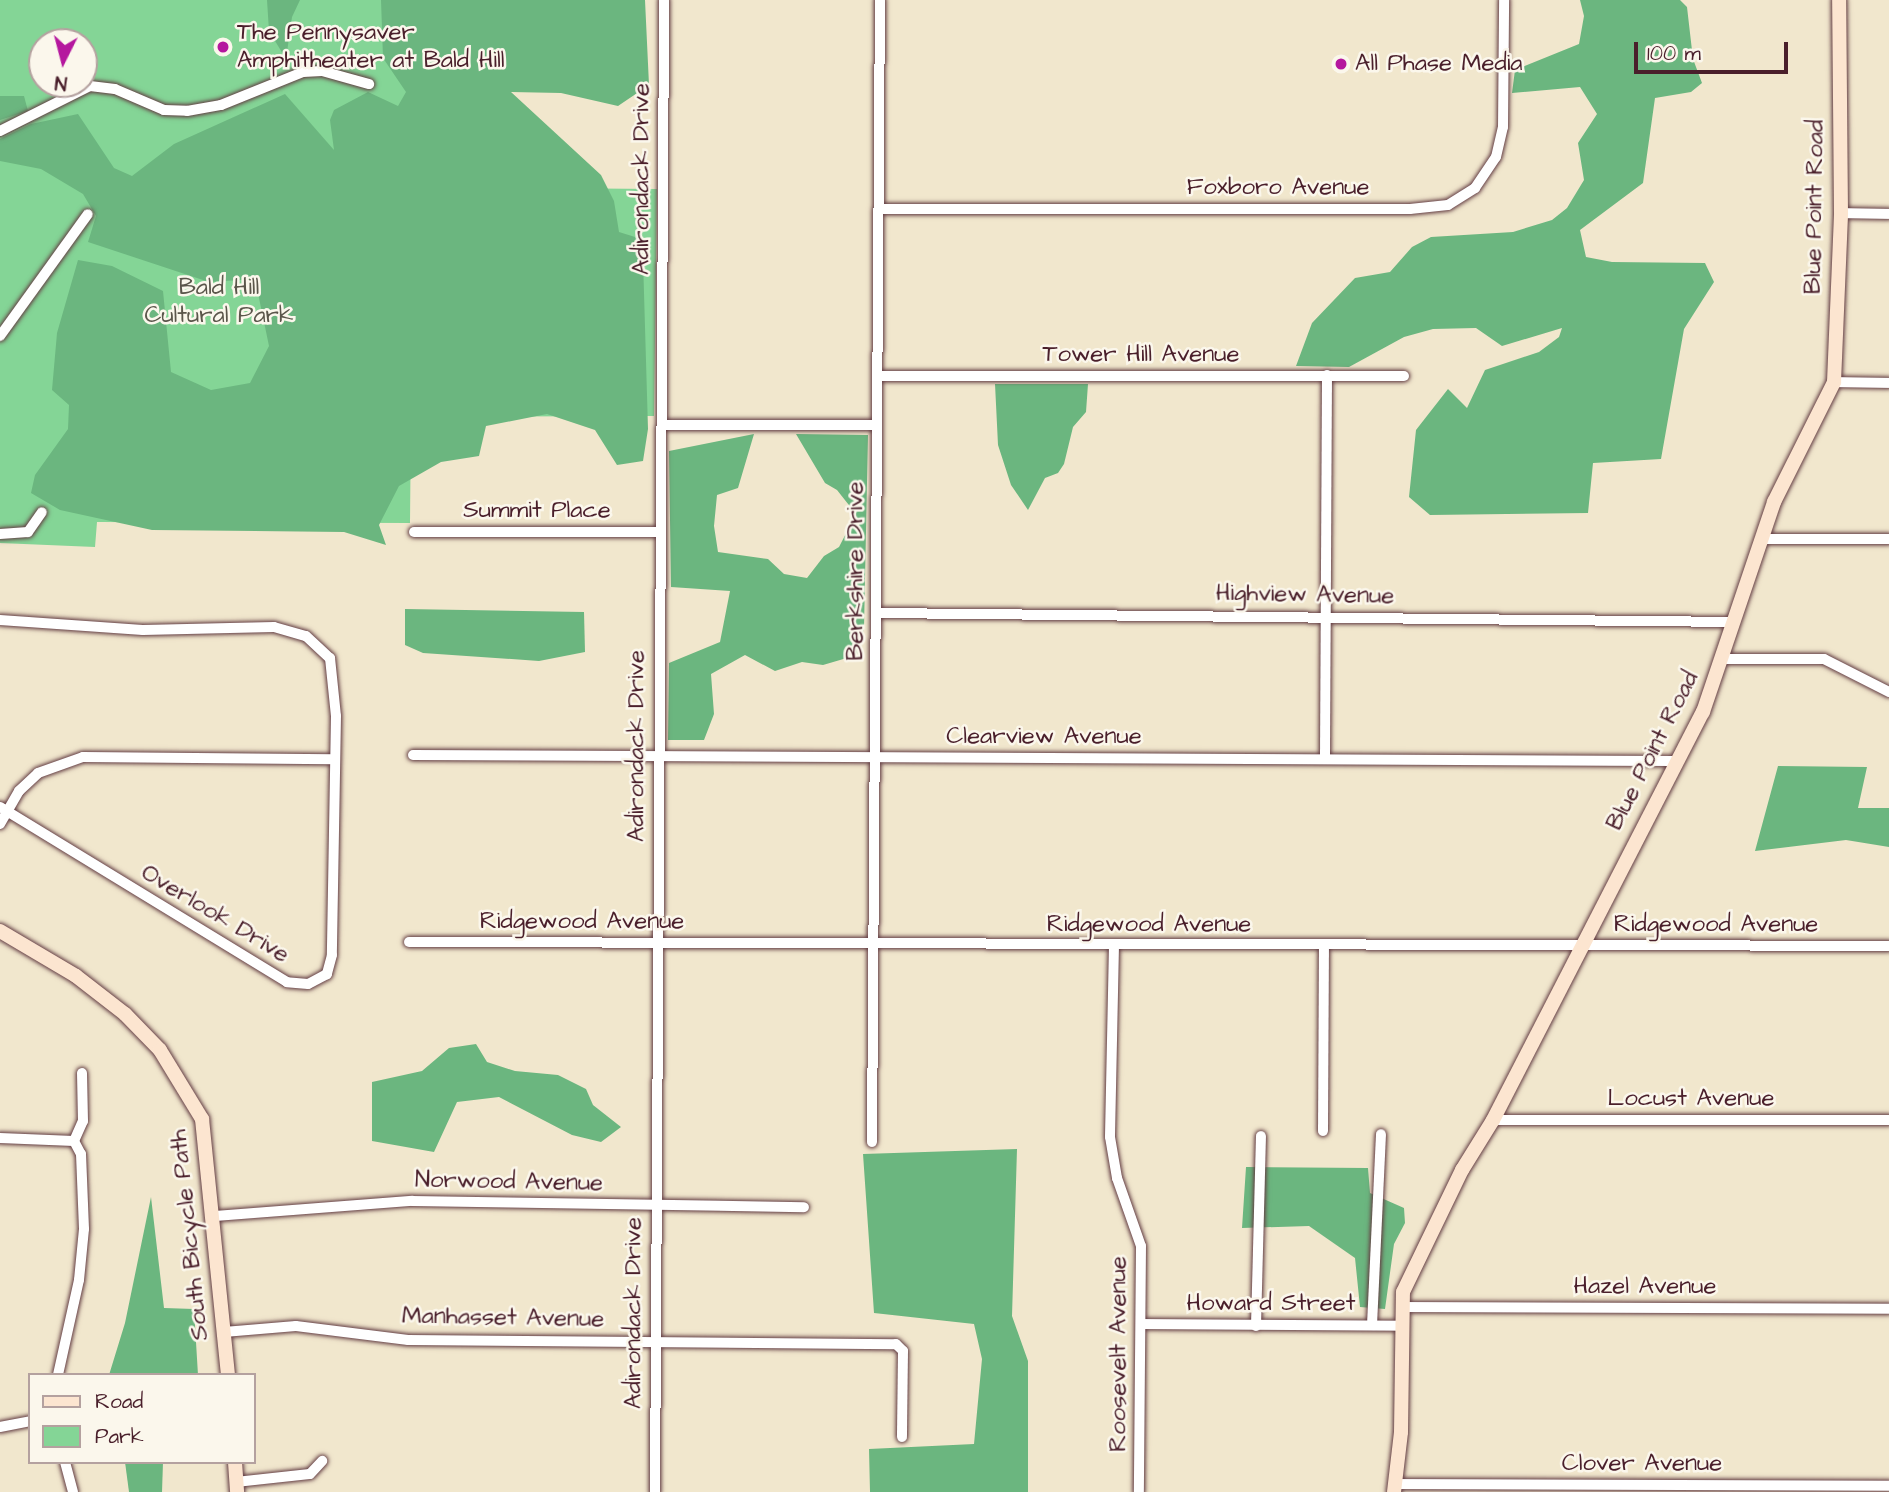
<!DOCTYPE html>
<style>
body{margin:0}
#map{position:relative;width:1889px;height:1492px;overflow:hidden;background:#f1e7cd;font-family:"Architects Daughter",sans-serif}
div>[style]{position:absolute}
.green>*{inset:0;background:#84d596}
.forest>*{inset:0;background:#6bb67f}
.roads{filter:drop-shadow(0 0 2px #633d43) drop-shadow(0 0 2px #633d43)}
.street>*{height:10px;margin:-5px;padding:0 5px;transform-origin:5px;border-radius:5px;background:#fff}
.secondary>*{height:14px;margin:-7px;padding:0 7px;transform-origin:7px;border-radius:7px;background:#fce5d0}
.dots>*{width:19px;height:19px;translate:-50% -50%;box-sizing:border-box;border:4px solid #fbf7ec;border-radius:50%}
span{translate:-50% -50%;white-space:nowrap;text-align:center;line-height:1.15;-webkit-text-stroke:5px #fbf7ec;paint-order:stroke}
.poi-label{font-size:24px;color:#4a1f2b}
.left{translate:0 -50%;text-align:left}
.street-label{font-size:24px;color:#4a1f2b}
.park-label{font-size:24px;color:#5b564b}
.legend{position:absolute;left:28px;top:1373px;width:228px;height:91px;box-sizing:border-box;background:#fbf7ec;border:2px solid #b4a19f;margin:0;padding:9px 12px;list-style:none;font-size:21px;color:#4a1f2b}
.legend li{display:flex;align-items:center;gap:14px;height:35px}
.legend b{width:35px;border:2px solid #b4a19f}
.north{position:absolute;left:28px;top:28px;width:70px;height:70px;box-sizing:border-box;background:#fbf7ec;border:2px solid #b4a19f;border-radius:50%;rotate:186deg;font-size:19px;font-weight:700;line-height:28px;text-align:center;color:#4a1f2b}
.north::after{content:'';display:block;margin:auto;width:24px;height:32px;background:#b5179e;clip-path:polygon(50% 0,100% 100%,50% 72%,0 100%)}
.scale{position:absolute;left:1634px;top:42px;width:154px;height:32px;box-sizing:border-box;border:4px solid #4a1f2b;border-top:0;padding-left:9px;font-size:21px;line-height:24px;white-space:nowrap;color:#4a1f2b;-webkit-text-stroke:5px #fbf7ec;paint-order:stroke}
</style>
<div id="map">
<div class="green">
<i style="clip-path:polygon(evenodd,0 0,406px 0,407px 187px,657px 189px,654px 416px,411px 417px,410px 523px,97px 522px,95px 547px,0 543px,0 0,42px 42px,84px 42px,84px 84px,42px 84px,42px 42px)"></i>
</div>
<div class="forest">
<i style="clip-path:polygon(267px 0,300px 0,292px 17px,286px 59px,269px 31px)"></i>
<i style="clip-path:polygon(381px 0,645px 0,649px 85px,618px 106px,561px 93px,511px 92px,601px 175px,614px 201px,619px 232px,635px 237px,643px 259px,648px 429px,643px 461px,617px 465px,595px 430px,547px 414px,486px 426px,479px 456px,441px 462px,399px 486px,379px 525px,386px 545px,344px 532px,152px 530px,60px 510px,31px 493px,35px 475px,68px 429px,69px 405px,52px 390px,57px 333px,78px 260px,112px 266px,163px 291px,171px 372px,211px 390px,250px 383px,269px 346px,255px 279px,209px 282px,88px 242px,96px 216px,83px 194px,41px 169px,0 161px,0 139px,31px 124px,78px 114px,114px 168px,132px 176px,174px 144px,285px 94px,334px 150px,330px 120px,334px 110px,368px 92px,398px 106px,406px 92px,383px 58px)"></i>
<i style="clip-path:polygon(1580px 0,1680px 0,1687px 7px,1693px 59px,1702px 83px,1691px 92px,1655px 98px,1643px 183px,1580px 230px,1586px 257px,1612px 262px,1705px 263px,1714px 282px,1684px 329px,1661px 459px,1593px 463px,1588px 513px,1430px 515px,1409px 497px,1416px 430px,1448px 389px,1467px 408px,1485px 370px,1539px 352px,1559px 337px,1562px 328px,1502px 346px,1476px 328px,1433px 329px,1404px 337px,1349px 367px,1296px 366px,1312px 323px,1355px 278px,1390px 272px,1412px 247px,1431px 237px,1513px 232px,1552px 220px,1567px 208px,1584px 180px,1578px 143px,1597px 114px,1580px 87px,1512px 93px,1515px 70px,1579px 44px,1584px 16px)"></i>
<i style="clip-path:polygon(0 96px,24px 96px,28px 111px,0 120px)"></i>
<i style="clip-path:polygon(995px 384px,1088px 384px,1086px 412px,1073px 427px,1064px 464px,1058px 473px,1045px 478px,1028px 510px,1011px 485px,998px 445px)"></i>
<i style="clip-path:polygon(754px 434px,738px 488px,717px 495px,714px 526px,718px 552px,768px 559px,784px 574px,807px 578px,824px 556px,839px 547px,856px 514px,837px 490px,825px 483px,796px 434px,868px 435px,864px 628px,857px 655px,823px 665px,802px 662px,775px 671px,745px 655px,711px 674px,714px 714px,704px 740px,668px 740px,669px 663px,720px 642px,730px 591px,671px 587px,669px 451px)"></i>
<i style="clip-path:polygon(405px 609px,584px 612px,585px 652px,539px 661px,423px 653px,405px 645px)"></i>
<i style="clip-path:polygon(1778px 766px,1867px 767px,1858px 808px,1889px 808px,1889px 847px,1846px 840px,1755px 851px)"></i>
<i style="clip-path:polygon(476px 1044px,487px 1062px,515px 1071px,558px 1075px,586px 1089px,593px 1105px,621px 1127px,601px 1142px,572px 1135px,499px 1097px,457px 1102px,434px 1152px,372px 1141px,372px 1082px,422px 1071px,449px 1048px)"></i>
<i style="clip-path:polygon(1017px 1149px,1012px 1316px,1028px 1361px,1028px 1492px,870px 1492px,869px 1449px,974px 1444px,982px 1359px,974px 1324px,874px 1313px,863px 1154px)"></i>
<i style="clip-path:polygon(1246px 1167px,1368px 1168px,1370px 1193px,1404px 1208px,1405px 1223px,1394px 1244px,1385px 1309px,1360px 1307px,1355px 1258px,1309px 1226px,1242px 1228px)"></i>
<i style="clip-path:polygon(151px 1197px,164px 1308px,194px 1309px,198px 1375px,109px 1375px,125px 1323px)"></i>
<i style="clip-path:polygon(125px 1462px,163px 1462px,162px 1492px,129px 1492px)"></i>
</div>
<div class="roads">
<div class="street">
<i style="left:0;top:131px;width:101px;rotate:-26.6deg"></i>
<i style="left:90px;top:86px;width:25px;rotate:7deg"></i>
<i style="left:115px;top:89px;width:53px;rotate:23.2deg"></i>
<i style="left:164px;top:110px;width:23px;rotate:2deg"></i>
<i style="left:187px;top:111px;width:35px;rotate:-10deg"></i>
<i style="left:221px;top:105px;width:88px;rotate:-21.9deg"></i>
<i style="left:303px;top:72px;width:19px;rotate:-3deg"></i>
<i style="left:322px;top:71px;width:49px;rotate:15.5deg"></i>
<i style="left:881px;top:209px;width:529px"></i>
<i style="left:1410px;top:209px;width:38px;rotate:-6deg"></i>
<i style="left:1448px;top:205px;width:32px;rotate:-32deg"></i>
<i style="left:1475px;top:188px;width:37px;rotate:-56deg"></i>
<i style="left:1496px;top:157px;width:31px;rotate:-77deg"></i>
<i style="left:1503px;top:127px;width:127px;rotate:-89.5deg"></i>
<i style="left:1841px;top:213px;width:48px;rotate:1.2deg"></i>
<i style="left:0;top:336px;width:150px;rotate:-54.2deg"></i>
<i style="left:879px;top:376px;width:525px"></i>
<i style="left:1834px;top:382px;width:55px;rotate:1deg"></i>
<i style="left:662px;top:425px;width:215px"></i>
<i style="left:414px;top:532px;width:245px"></i>
<i style="left:0;top:534px;width:28px;rotate:-4deg"></i>
<i style="left:28px;top:532px;width:24px;rotate:-55deg"></i>
<i style="left:1761px;top:539px;width:128px"></i>
<i style="left:878px;top:613px;width:854px;rotate:0.6deg"></i>
<i style="left:0;top:620px;width:143px;rotate:4deg"></i>
<i style="left:143px;top:630px;width:131px;rotate:-1.3deg"></i>
<i style="left:274px;top:627px;width:33px;rotate:16deg"></i>
<i style="left:306px;top:636px;width:33px;rotate:43deg"></i>
<i style="left:330px;top:658px;width:58px;rotate:84.1deg"></i>
<i style="left:336px;top:716px;width:239px;rotate:91deg"></i>
<i style="left:332px;top:955px;width:20px;rotate:105deg"></i>
<i style="left:327px;top:974px;width:21px;rotate:152deg"></i>
<i style="left:308px;top:984px;width:21px;rotate:-175deg"></i>
<i style="left:287px;top:982px;width:336px;rotate:-148.6deg"></i>
<i style="left:1723px;top:659px;width:101px"></i>
<i style="left:1824px;top:659px;width:73px;rotate:26.9deg"></i>
<i style="left:413px;top:755px;width:1262px;rotate:0.27deg"></i>
<i style="left:1325px;top:757px;width:382px;rotate:-89.7deg"></i>
<i style="left:0;top:824px;width:38px;rotate:-60deg"></i>
<i style="left:19px;top:791px;width:26px;rotate:-43deg"></i>
<i style="left:38px;top:773px;width:48px;rotate:-19.6deg"></i>
<i style="left:83px;top:757px;width:251px;rotate:0.5deg"></i>
<i style="left:409px;top:942px;width:1480px;rotate:0.15deg"></i>
<i style="left:1114px;top:945px;width:192px;rotate:91.2deg"></i>
<i style="left:1110px;top:1137px;width:42px;rotate:80.3deg"></i>
<i style="left:1117px;top:1178px;width:72px;rotate:70.6deg"></i>
<i style="left:1141px;top:1246px;width:246px;rotate:90.5deg"></i>
<i style="left:1493px;top:1120px;width:396px"></i>
<i style="left:1323px;top:1131px;width:184px;rotate:-89.7deg"></i>
<i style="left:0;top:1138px;width:74px;rotate:2.3deg"></i>
<i style="left:74px;top:1141px;width:15px;rotate:62deg"></i>
<i style="left:81px;top:1154px;width:75px;rotate:87.7deg"></i>
<i style="left:84px;top:1229px;width:51px;rotate:95.6deg"></i>
<i style="left:79px;top:1280px;width:97px;rotate:102.5deg"></i>
<i style="left:74px;top:1141px;width:22px;rotate:-66deg"></i>
<i style="left:83px;top:1121px;width:48px;rotate:-91.2deg"></i>
<i style="left:872px;top:1142px;width:1142px;rotate:-89.6deg"></i>
<i style="left:215px;top:1216px;width:198px;rotate:-4.4deg"></i>
<i style="left:412px;top:1201px;width:392px;rotate:0.9deg"></i>
<i style="left:1402px;top:1307px;width:487px;rotate:0.2deg"></i>
<i style="left:1141px;top:1324px;width:261px;rotate:0.4deg"></i>
<i style="left:1372px;top:1325px;width:191px;rotate:-87.3deg"></i>
<i style="left:1256px;top:1326px;width:190px;rotate:-88.5deg"></i>
<i style="left:224px;top:1332px;width:72px;rotate:-4.8deg"></i>
<i style="left:296px;top:1326px;width:113px;rotate:7.1deg"></i>
<i style="left:408px;top:1340px;width:488px;rotate:0.5deg"></i>
<i style="left:896px;top:1344px;width:10px;rotate:45deg"></i>
<i style="left:903px;top:1351px;width:86px;rotate:90.7deg"></i>
<i style="left:0;top:1427px;width:31px;rotate:-11deg"></i>
<i style="left:65px;top:1462px;width:31px;rotate:75deg"></i>
<i style="left:236px;top:1482px;width:74px;rotate:-6.2deg"></i>
<i style="left:310px;top:1474px;width:18px;rotate:-47deg"></i>
<i style="left:1394px;top:1484px;width:495px;rotate:0.2deg"></i>
<i style="left:655px;top:1492px;width:1492px;rotate:-89.65deg"></i>
</div>
<div class="secondary">
<i style="left:0;top:931px;width:88px;rotate:30.6deg"></i>
<i style="left:76px;top:976px;width:62px;rotate:37.8deg"></i>
<i style="left:125px;top:1014px;width:50px;rotate:45.8deg"></i>
<i style="left:160px;top:1050px;width:81px;rotate:58.7deg"></i>
<i style="left:202px;top:1119px;width:257px;rotate:84.2deg"></i>
<i style="left:235px;top:1462px;width:30px;rotate:86deg"></i>
<i style="left:1394px;top:1492px;width:60px;rotate:-83.3deg"></i>
<i style="left:1401px;top:1432px;width:140px;rotate:-89.2deg"></i>
<i style="left:1403px;top:1292px;width:136px;rotate:-64.2deg"></i>
<i style="left:1462px;top:1170px;width:59px;rotate:-58.2deg"></i>
<i style="left:1493px;top:1120px;width:459px;rotate:-62.8deg"></i>
<i style="left:1703px;top:712px;width:222px;rotate:-71.3deg"></i>
<i style="left:1774px;top:502px;width:134px;rotate:-63.4deg"></i>
<i style="left:1834px;top:382px;width:169px;rotate:-87.6deg"></i>
<i style="left:1841px;top:213px;width:213px;rotate:-90.5deg"></i>
</div>
</div>
<div class="dots">
<i style="left:223px;top:47px;background:#b5179e"></i>
<i style="left:1341px;top:64px;background:#b5179e"></i>
</div>
<div class="poi-label">
<span class="left" style="left:237px;top:47px">The Pennysaver<br>Amphitheater at Bald Hill</span>
<span class="left" style="left:1355px;top:64px">All Phase Media</span>
</div>
<div class="street-label">
<span style="left:642px;top:179px;rotate:-90deg">Adirondack Drive</span>
<span style="left:1278px;top:188px">Foxboro Avenue</span>
<span style="left:1815px;top:207px;rotate:-89deg">Blue Point Road</span>
<span style="left:1141px;top:355px">Tower Hill Avenue</span>
<span style="left:537px;top:511px">Summit Place</span>
<span style="left:856px;top:571px;rotate:-90deg">Berkshire Drive</span>
<span style="left:1305px;top:595px;rotate:1deg">Highview Avenue</span>
<span style="left:1044px;top:737px">Clearview Avenue</span>
<span style="left:637px;top:746px;rotate:-90deg">Adirondack Drive</span>
<span style="left:1653px;top:751px;rotate:-63deg">Blue Point Road</span>
<span style="left:215px;top:914px;rotate:31deg">Overlook Drive</span>
<span style="left:582px;top:922px">Ridgewood Avenue</span>
<span style="left:1149px;top:925px">Ridgewood Avenue</span>
<span style="left:1716px;top:925px">Ridgewood Avenue</span>
<span style="left:1691px;top:1099px">Locust Avenue</span>
<span style="left:509px;top:1182px;rotate:1deg">Norwood Avenue</span>
<span style="left:190px;top:1235px;rotate:-96deg">South Bicycle Path</span>
<span style="left:1645px;top:1287px">Hazel Avenue</span>
<span style="left:1271px;top:1304px">Howard Street</span>
<span style="left:634px;top:1313px;rotate:-90deg">Adirondack Drive</span>
<span style="left:503px;top:1318px;rotate:1deg">Manhasset Avenue</span>
<span style="left:1119px;top:1354px;rotate:-90deg">Roosevelt Avenue</span>
<span style="left:1642px;top:1464px">Clover Avenue</span>
</div>
<div class="park-label">
<span style="left:219px;top:302px">Bald Hill<br>Cultural Park</span>
</div>
<ul class="legend">
<li><b style="height:9px;background:#fce5d0"></b>Road</li>
<li><b style="height:19px;background:#84d596"></b>Park</li>
</ul>
<div class="north">N</div>
<div class="scale">100 m</div>
</div>
